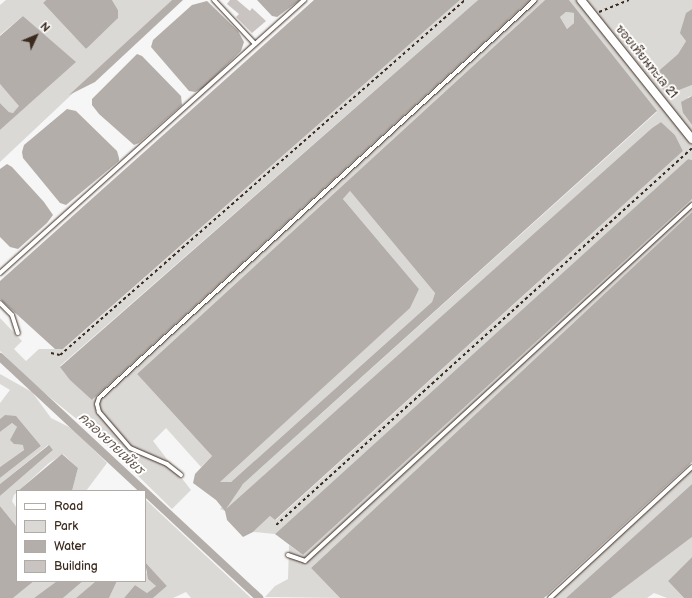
<!DOCTYPE html>
<meta charset="utf-8">
<style>
body{margin:0}
#map{position:relative;width:692px;height:598px;overflow:hidden;background:#f7f6f6;font-family:"Balsamiq Sans","Playpen Sans Thai",sans-serif}
div>[style]{position:absolute}
.green>*{inset:0;background:#dbd9d6}
.water>*{inset:0;background:#b4aeaa}
.canal>*{height:8px;margin:-4px;padding:0 4px;transform-origin:4px;border-radius:4px;background:#b4aeaa}
.building>*{inset:0;background:#c9c3c1}
.path>*{height:1.5px;margin-top:-0.75px;transform-origin:0;background:repeating-linear-gradient(90deg,#3b2a1e 0 3px,transparent 0 6px)}
.roads{filter:drop-shadow(0 0 1px #3b2a1e) drop-shadow(0 0 1px #3b2a1e)}
.service>*{height:4px;margin:-2px;padding:0 2px;transform-origin:2px;border-radius:2px;background:#fff}
.minor>*{height:8px;margin:-4px;padding:0 4px;transform-origin:4px;border-radius:4px;background:#fff}
span{translate:-50% -50%;white-space:nowrap;text-align:center;line-height:1.15;-webkit-text-stroke:4px #fff;paint-order:stroke}
.street-label{font-size:12px;color:#3b2a1e}
.water-label{font-size:13px;color:#65584f;font-style:italic}
.legend{position:absolute;left:16px;top:490px;width:130px;height:92px;box-sizing:border-box;background:#fff;border:1px solid #b1aaa5;margin:0;padding:5px 7px;list-style:none;font-size:12px;color:#3b2a1e}
.legend li{display:flex;align-items:center;gap:8px;height:20px}
.legend b{width:20px;border:1px solid #b1aaa5}
.north{position:absolute;left:16px;top:16px;width:40px;height:40px;-webkit-text-stroke:3px #fff;paint-order:stroke;rotate:46deg;font-size:11px;font-weight:700;line-height:16px;text-align:center;color:#3b2a1e}
.north::after{content:'';display:block;margin:auto;width:14px;height:18px;background:#3b2a1e;clip-path:polygon(50% 0,100% 100%,50% 72%,0 100%)}
</style>
<div id="map">
<div class="green">
<i style="clip-path:polygon(6px 0,46px 0,43px 3px,86px 49px,118px 10px,112px 0,172px 0,0 162px,0 130px,75px 62px,23px 16px,0 35px,0 5px)"></i>
<i style="clip-path:polygon(460px 0,478px 0,60px 366px,93px 400px,530px 0,545px 0,137px 374px,212px 456px,201px 467px,166px 428px,153px 441px,191px 490px,172px 509px,94px 433px,37px 387px,0 351px,0 318px,22px 341px,14px 349px,26px 361px,39px 349px,64px 349px)"></i>
<i style="clip-path:polygon(569px 0,692px 0,692px 9px,686px 13px,686px 41px,678px 54px,654px 76px,669px 94px,692px 85px,692px 96px,688px 97px,683px 113px,692px 125px,692px 160px,688px 159px,275px 534px,253px 532px,270px 516px,276px 520px,683px 151px,675px 135px,661px 122px,652px 128px,225px 511px,220px 509px,243px 484px,657px 112px)"></i>
<i style="clip-path:polygon(566px 12px,574px 13px,574px 23px,567px 29px,560px 17px)"></i>
<i style="clip-path:polygon(0 84px,20px 106px,13px 113px,9px 112px,0 103px)"></i>
<i style="clip-path:polygon(350px 191px,435px 293px,432px 302px,231px 482px,219px 482px,419px 289px,343px 199px)"></i>
<i style="clip-path:polygon(692px 199px,692px 212px,311px 568px,340px 598px,265px 597px,275px 586px,288px 579px,289px 545px,303px 555px)"></i>
<i style="clip-path:polygon(0 374px,32px 392px,51px 418px,73px 429px,107px 463px,86px 491px,72px 491px,78px 468px,63px 454px,49px 463px,14px 495px,12px 501px,17px 509px,17px 527px,0 506px,0 496px,53px 450px,48px 445px,0 484px,0 478px,41px 446px,6px 415px,0 419px,0 403px,10px 390px,0 384px)"></i>
<i style="clip-path:polygon(12px 423px,17px 427px,14px 444px,24px 445px,24px 450px,0 467px,0 432px)"></i>
<i style="clip-path:polygon(692px 467px,692px 484px,566px 598px,546px 598px)"></i>
<i style="clip-path:polygon(145px 499px,251px 598px,191px 598px,186px 592px,173px 598px,153px 598px,167px 586px,145px 562px)"></i>
<i style="clip-path:polygon(692px 537px,692px 557px,668px 581px,684px 598px,667px 598px,654px 593px,647px 598px,611px 598px)"></i>
<i style="clip-path:polygon(145px 571px,156px 586px,147px 593px,135px 585px,124px 598px,109px 598px,117px 581px,145px 581px)"></i>
<i style="clip-path:polygon(34px 581px,57px 581px,34px 598px,13px 598px)"></i>
<i style="clip-path:polygon(83px 581px,96px 581px,76px 598px,63px 598px)"></i>
</div>
<div class="water">
<i style="clip-path:polygon(46px 0,112px 0,118px 10px,118px 18px,86px 49px,43px 3px)"></i>
<i style="clip-path:polygon(172px 0,183px 0,95px 82px,69px 95px)"></i>
<i style="clip-path:polygon(257px 0,300px 0,277px 17px,272px 16px)"></i>
<i style="clip-path:polygon(314px 0,460px 0,63px 349px,55px 349px,0 299px,0 281px)"></i>
<i style="clip-path:polygon(478px 0,530px 0,92px 400px,70px 380px,60px 367px)"></i>
<i style="clip-path:polygon(evenodd,545px 0,569px 0,657px 111px,243px 484px,226px 509px,652px 128px,661px 122px,675px 135px,683px 151px,275px 520px,270px 516px,253px 532px,243px 537px,227px 520px,225px 511px,216px 500px,193px 483px,195px 474px,212px 456px,137px 374px,545px 0,566px 12px,574px 13px,574px 23px,567px 29px,560px 17px,566px 12px,545px 0,350px 191px,435px 293px,432px 302px,231px 482px,220px 482px,410px 308px,419px 289px,343px 199px,350px 191px)"></i>
<i style="clip-path:polygon(207px 1px,238px 31px,244px 42px,241px 51px,203px 88px,195px 92px,189px 91px,151px 47px,153px 40px,192px 5px)"></i>
<i style="clip-path:polygon(692px 9px,692px 85px,669px 94px,658px 85px,653px 76px,678px 54px,686px 41px,680px 33px,686px 13px)"></i>
<i style="clip-path:polygon(23px 16px,76px 62px,0 130px,0 103px,9px 112px,13px 113px,19px 106px,0 84px,0 36px)"></i>
<i style="clip-path:polygon(137px 54px,142px 56px,181px 96px,182px 105px,139px 143px,134px 145px,99px 114px,92px 105px,92px 99px)"></i>
<i style="clip-path:polygon(692px 96px,692px 125px,683px 113px,681px 102px)"></i>
<i style="clip-path:polygon(67px 109px,76px 111px,117px 151px,119px 158px,119px 161px,66px 205px,60px 203px,23px 158px,22px 152px,24px 145px)"></i>
<i style="clip-path:polygon(688px 159px,692px 160px,692px 199px,303px 555px,275px 534px)"></i>
<i style="clip-path:polygon(7px 164px,12px 167px,44px 202px,53px 215px,47px 223px,18px 249px,10px 247px,0 237px,0 169px)"></i>
<i style="clip-path:polygon(692px 212px,692px 462px,544px 598px,340px 598px,311px 568px)"></i>
<i style="clip-path:polygon(5px 415px,16px 416px,41px 446px,0 478px,0 467px,24px 450px,23px 445px,14px 444px,10px 440px,17px 427px,12px 423px,0 432px,0 419px)"></i>
<i style="clip-path:polygon(49px 445px,53px 450px,0 496px,0 484px)"></i>
<i style="clip-path:polygon(62px 454px,78px 468px,72px 491px,18px 491px)"></i>
<i style="clip-path:polygon(692px 484px,692px 537px,611px 598px,566px 598px)"></i>
<i style="clip-path:polygon(0 506px,17px 527px,17px 581px,34px 581px,13px 598px,0 598px)"></i>
<i style="clip-path:polygon(692px 557px,692px 598px,684px 598px,668px 581px)"></i>
<i style="clip-path:polygon(145px 562px,167px 586px,153px 598px,124px 598px,135px 585px,147px 593px,156px 586px,148px 579px)"></i>
<i style="clip-path:polygon(57px 581px,83px 581px,63px 598px,34px 598px)"></i>
<i style="clip-path:polygon(96px 581px,117px 581px,109px 598px,76px 598px)"></i>
</div>
<div class="canal">
<i style="left:0;top:357px;width:354px;rotate:42.9deg"></i>
</div>
<div class="building">
<i style="clip-path:polygon(230px 0,237px 0,250px 11px,252px 8px,266px 21px,252px 33px,236px 17px,239px 14px,227px 4px)"></i>
</div>
<div class="path">
<i style="left:599px;top:12px;width:32px;rotate:-22deg"></i>
<i style="left:51px;top:353px;width:9px;rotate:13deg"></i>
<i style="left:60px;top:355px;width:539px;rotate:-41.24deg"></i>
<i style="left:276px;top:525px;width:561px;rotate:-42.18deg"></i>
</div>
<div class="roads">
<div class="service">
<i style="left:214px;top:0;width:60px;rotate:47deg"></i>
<i style="left:0;top:273px;width:409px;rotate:-41.9deg"></i>
<i style="left:0;top:303px;width:17px;rotate:45deg"></i>
<i style="left:12px;top:315px;width:19px;rotate:72deg"></i>
<i style="left:181px;top:475px;width:18px;rotate:-142deg"></i>
<i style="left:167px;top:464px;width:40px;rotate:-156.6deg"></i>
<i style="left:130px;top:448px;width:48px;rotate:-130.7deg"></i>
<i style="left:99px;top:412px;width:8px;rotate:-104deg"></i>
<i style="left:97px;top:404px;width:6px;rotate:-72deg"></i>
<i style="left:99px;top:398px;width:590px;rotate:-42.39deg"></i>
<i style="left:288px;top:555px;width:18px;rotate:19deg"></i>
<i style="left:305px;top:561px;width:526px;rotate:-42.61deg"></i>
<i style="left:550px;top:598px;width:193px;rotate:-42.7deg"></i>
</div>
<div class="minor">
<i style="left:581px;top:0;width:178px;rotate:51.4deg"></i>
</div>
</div>
<div class="street-label">
<span style="left:646px;top:62px;rotate:51deg">ซอยเทียนทะเล 21</span>
</div>
<div class="water-label">
<span style="left:111px;top:444px;rotate:43deg">คลองยายเพียร</span>
</div>
<ul class="legend">
<li><b style="height:5px;background:#fff"></b>Road</li>
<li><b style="height:11px;background:#dbd9d6"></b>Park</li>
<li><b style="height:11px;background:#b4aeaa"></b>Water</li>
<li><b style="height:11px;background:#c9c3c1"></b>Building</li>
</ul>
<div class="north">N</div>
</div>
